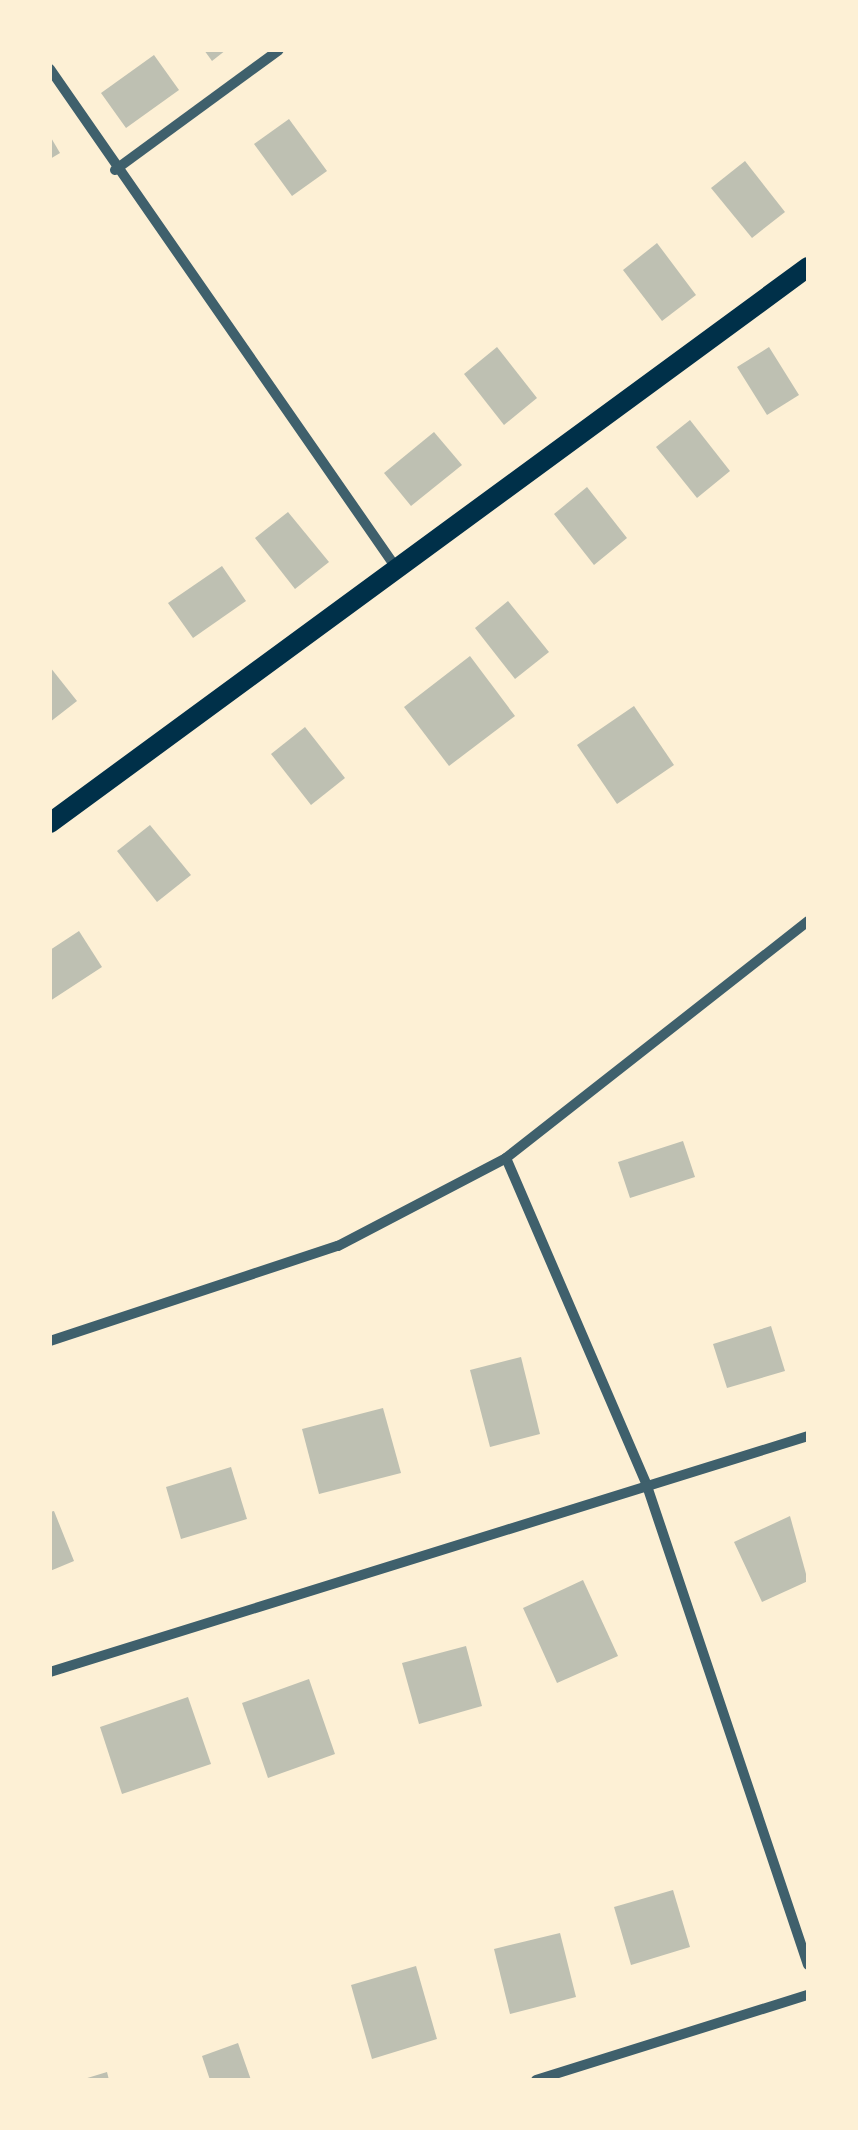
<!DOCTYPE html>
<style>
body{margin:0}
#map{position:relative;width:858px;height:2130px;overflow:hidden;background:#fdf0d5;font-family:"Golos Text",sans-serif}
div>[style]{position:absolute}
.building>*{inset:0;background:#bec0b2}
.minor>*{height:10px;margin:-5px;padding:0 5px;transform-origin:5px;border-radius:5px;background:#3f606c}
.secondary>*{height:20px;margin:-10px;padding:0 10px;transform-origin:10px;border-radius:10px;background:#003049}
span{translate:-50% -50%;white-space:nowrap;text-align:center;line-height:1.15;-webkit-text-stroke:9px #fdf0d5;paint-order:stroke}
.frame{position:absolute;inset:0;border:52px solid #fdf0d5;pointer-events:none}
</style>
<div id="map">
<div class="building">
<i style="clip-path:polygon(204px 50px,226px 50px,212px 61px)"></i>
<i style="clip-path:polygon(154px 55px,179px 90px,126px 128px,101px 93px)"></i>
<i style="clip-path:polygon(289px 119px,327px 171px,292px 196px,254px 144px)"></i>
<i style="clip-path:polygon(50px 136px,60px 153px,50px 159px)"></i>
<i style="clip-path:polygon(745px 161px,785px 212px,752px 238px,711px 188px)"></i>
<i style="clip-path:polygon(657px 243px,696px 295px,662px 321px,623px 270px)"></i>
<i style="clip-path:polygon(497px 347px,537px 398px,504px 425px,464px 374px)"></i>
<i style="clip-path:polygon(769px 347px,799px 395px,767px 415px,737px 367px)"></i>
<i style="clip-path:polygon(690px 420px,730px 471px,697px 498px,656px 447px)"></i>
<i style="clip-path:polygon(434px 432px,462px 465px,411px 506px,384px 473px)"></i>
<i style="clip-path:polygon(587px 487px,627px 538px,594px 565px,554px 514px)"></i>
<i style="clip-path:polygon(288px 512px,329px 562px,295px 589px,255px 538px)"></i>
<i style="clip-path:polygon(222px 566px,246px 601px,193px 638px,168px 603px)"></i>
<i style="clip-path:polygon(508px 601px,549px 652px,515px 679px,475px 628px)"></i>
<i style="clip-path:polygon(470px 656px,515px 716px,449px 766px,404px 707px)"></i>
<i style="clip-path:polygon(50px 667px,77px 701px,50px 722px)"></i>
<i style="clip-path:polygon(634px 706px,674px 765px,617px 804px,577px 745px)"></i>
<i style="clip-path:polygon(305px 727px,345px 778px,311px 805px,271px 754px)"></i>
<i style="clip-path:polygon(150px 825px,191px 875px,157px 902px,117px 851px)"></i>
<i style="clip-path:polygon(79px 931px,102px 967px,50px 1001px,50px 950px)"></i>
<i style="clip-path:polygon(683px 1141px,695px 1177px,630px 1198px,618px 1162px)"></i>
<i style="clip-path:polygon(771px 1326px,785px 1371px,727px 1388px,713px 1344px)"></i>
<i style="clip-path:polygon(521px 1357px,540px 1434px,490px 1447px,470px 1370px)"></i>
<i style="clip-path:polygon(383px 1408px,401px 1473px,319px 1494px,302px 1429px)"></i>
<i style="clip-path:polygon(231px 1467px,247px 1519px,181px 1539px,166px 1487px)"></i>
<i style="clip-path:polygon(54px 1511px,74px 1561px,50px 1571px,50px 1512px)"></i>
<i style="clip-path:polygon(790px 1516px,808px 1581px,762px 1602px,734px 1542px)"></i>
<i style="clip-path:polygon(583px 1580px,618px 1656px,557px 1683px,523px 1608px)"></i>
<i style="clip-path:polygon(466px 1646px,482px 1706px,419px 1724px,402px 1663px)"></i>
<i style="clip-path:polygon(309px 1679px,335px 1754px,268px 1778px,242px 1703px)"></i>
<i style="clip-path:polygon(188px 1697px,211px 1764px,122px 1794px,100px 1727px)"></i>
<i style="clip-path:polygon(673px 1890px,690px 1947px,631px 1965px,614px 1907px)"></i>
<i style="clip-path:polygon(560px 1933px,576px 1997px,510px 2014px,494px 1949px)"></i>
<i style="clip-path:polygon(416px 1966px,437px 2039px,372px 2059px,351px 1985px)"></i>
<i style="clip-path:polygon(238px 2043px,251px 2080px,210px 2080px,202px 2056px)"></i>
<i style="clip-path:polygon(107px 2072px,109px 2080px,84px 2080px,84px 2079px)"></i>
</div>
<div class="minor">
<i style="left:50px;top:69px;width:609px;rotate:55.24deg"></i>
<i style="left:115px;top:170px;width:203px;rotate:-36.2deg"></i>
<i style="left:506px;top:1158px;width:357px;rotate:66.7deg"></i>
<i style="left:647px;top:1486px;width:505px;rotate:71.42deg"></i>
<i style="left:50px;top:1341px;width:303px;rotate:-18.3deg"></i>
<i style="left:338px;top:1246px;width:190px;rotate:-27.6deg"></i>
<i style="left:506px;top:1158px;width:384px;rotate:-38.1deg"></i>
<i style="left:50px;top:1672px;width:794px;rotate:-17.29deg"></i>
<i style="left:536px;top:2080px;width:285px;rotate:-17.4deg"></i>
</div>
<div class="secondary">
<i style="left:50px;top:823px;width:940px;rotate:-36.26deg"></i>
</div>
<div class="frame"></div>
</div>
